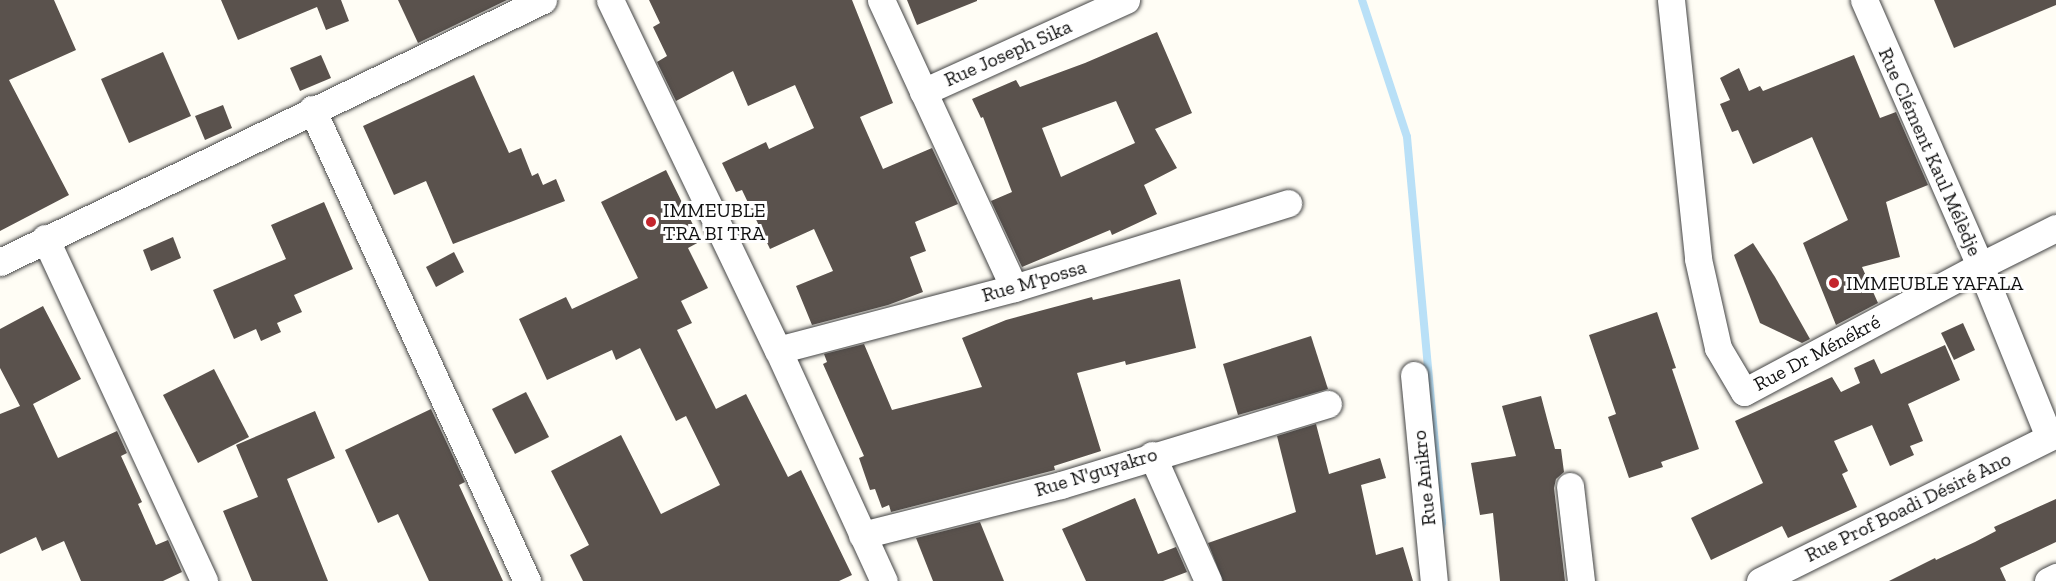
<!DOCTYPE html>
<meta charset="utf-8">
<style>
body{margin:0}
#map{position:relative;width:2056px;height:581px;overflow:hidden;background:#fffdf5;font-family:"Zilla Slab",serif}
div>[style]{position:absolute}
.stream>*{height:8px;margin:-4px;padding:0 4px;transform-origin:4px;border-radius:4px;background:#b9e0f7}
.building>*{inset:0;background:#5a524d}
.roads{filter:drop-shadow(0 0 2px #444) drop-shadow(0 0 2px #444)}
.minor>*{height:27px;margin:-13.5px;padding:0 13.5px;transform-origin:13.5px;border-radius:13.5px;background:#fff}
.dots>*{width:16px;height:16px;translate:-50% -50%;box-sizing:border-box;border:3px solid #fff;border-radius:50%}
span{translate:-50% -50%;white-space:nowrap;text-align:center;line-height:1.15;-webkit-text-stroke:6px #fff;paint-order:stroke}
.street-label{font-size:20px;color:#111}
.poi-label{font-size:20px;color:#111}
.left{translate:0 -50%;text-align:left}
</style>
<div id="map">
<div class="stream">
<i style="left:1362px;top:0;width:144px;rotate:71.8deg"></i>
<i style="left:1407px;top:137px;width:387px;rotate:84.8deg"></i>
<i style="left:1442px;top:522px;width:11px;rotate:100deg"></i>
</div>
<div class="building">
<i style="clip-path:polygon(0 0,54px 0,76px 50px,9px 80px,69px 195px,0 231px)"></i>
<i style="clip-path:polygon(221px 0,341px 0,349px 21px,326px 30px,317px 7px,238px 40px)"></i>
<i style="clip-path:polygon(398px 0,507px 0,418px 43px)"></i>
<i style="clip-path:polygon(649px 0,852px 0,893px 103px,860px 117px,883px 169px,932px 148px,958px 204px,915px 222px,926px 251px,910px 257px,923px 292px,888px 305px,812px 325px,796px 286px,833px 271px,814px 229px,770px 249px,742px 190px,736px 192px,722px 163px,766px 142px,769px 149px,814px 128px,795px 85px,748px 106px,733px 71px,676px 101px,657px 62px,667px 56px,653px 27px,660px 23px)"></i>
<i style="clip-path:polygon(907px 0,977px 0,977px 1px,917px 25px)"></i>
<i style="clip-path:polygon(1934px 0,2056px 0,2056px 5px,1954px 48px)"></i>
<i style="clip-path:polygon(evenodd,1157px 32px,1192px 113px,1155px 129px,1177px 168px,1144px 185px,1157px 214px,1112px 235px,1110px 230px,1022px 267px,991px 201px,1012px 192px,983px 117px,981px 118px,972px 99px,1016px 80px,1020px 87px,1085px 63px,1157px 32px,1116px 101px,1135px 143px,1061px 177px,1042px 128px,1116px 101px)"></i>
<i style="clip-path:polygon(163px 52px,191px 116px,129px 143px,101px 79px)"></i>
<i style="clip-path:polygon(321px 55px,331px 78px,300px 91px,290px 68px)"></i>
<i style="clip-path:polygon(1854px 55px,1880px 118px,1896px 112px,1928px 185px,1886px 202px,1900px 257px,1862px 267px,1878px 303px,1836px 325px,1803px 243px,1848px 220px,1812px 137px,1753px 164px,1738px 130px,1732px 132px,1720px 104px,1730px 100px,1720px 78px,1739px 68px,1749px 91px,1760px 86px,1763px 91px)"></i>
<i style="clip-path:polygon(474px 75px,509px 153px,521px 148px,532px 176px,538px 173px,543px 185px,556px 179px,565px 201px,453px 244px,426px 181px,394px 195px,363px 126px)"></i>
<i style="clip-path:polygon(223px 105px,232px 128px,205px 140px,195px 116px)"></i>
<i style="clip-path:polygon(666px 170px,701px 241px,688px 248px,708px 288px,681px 301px,692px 323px,677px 330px,716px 409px,746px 394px,788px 477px,801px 470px,852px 575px,839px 581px,583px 581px,570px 555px,589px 545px,551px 471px,621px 435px,661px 514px,720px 485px,686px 416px,676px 421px,640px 348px,616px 360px,612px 350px,547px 380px,519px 319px,566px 297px,572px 309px,638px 278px,601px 202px)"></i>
<i style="clip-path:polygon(324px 202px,353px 269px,294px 295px,302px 312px,277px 323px,281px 332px,261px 341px,256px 329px,234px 339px,213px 290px,286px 259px,271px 225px)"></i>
<i style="clip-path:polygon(173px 237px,181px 258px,151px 271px,143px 250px)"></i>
<i style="clip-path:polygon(1753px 243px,1775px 277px,1810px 339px,1802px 343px,1760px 323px,1734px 255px)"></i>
<i style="clip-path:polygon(454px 252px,464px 272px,436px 287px,426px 267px)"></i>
<i style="clip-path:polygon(1180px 279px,1196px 348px,1126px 365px,1125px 361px,1077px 373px,1101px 451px,1054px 466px,1055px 470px,891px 512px,889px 505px,882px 508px,875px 489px,870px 490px,859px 458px,864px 456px,823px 364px,827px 362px,824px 354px,864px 344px,892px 410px,982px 387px,962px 338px,1006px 320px,1092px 297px,1093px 300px)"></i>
<i style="clip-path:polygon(43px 306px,81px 379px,33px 404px,58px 458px,117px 431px,127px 453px,121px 456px,142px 502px,138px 504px,156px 545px,168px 540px,182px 572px,163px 581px,81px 581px,64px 541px,42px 551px,36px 537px,0 554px,0 414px,20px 406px,0 368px,0 329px)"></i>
<i style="clip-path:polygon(1657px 312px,1676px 368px,1672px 369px,1699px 449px,1661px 462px,1663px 467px,1629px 478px,1608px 417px,1616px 414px,1589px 335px)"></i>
<i style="clip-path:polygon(1963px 323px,1975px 350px,1954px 360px,1941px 333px)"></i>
<i style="clip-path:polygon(1311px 336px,1328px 389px,1238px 415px,1223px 364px)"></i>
<i style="clip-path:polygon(1945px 345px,1960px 380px,1908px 404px,1923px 441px,1910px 446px,1914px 455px,1890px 466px,1872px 425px,1834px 441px,1848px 471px,1842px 474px,1857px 507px,1788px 538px,1782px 526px,1711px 560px,1691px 518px,1763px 483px,1735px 421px,1832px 377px,1841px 392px,1860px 383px,1854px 368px,1874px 359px,1881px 374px)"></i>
<i style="clip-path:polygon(214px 369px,249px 437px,198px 463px,163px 395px)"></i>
<i style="clip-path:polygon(526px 392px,549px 437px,515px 454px,492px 409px)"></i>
<i style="clip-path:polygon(1541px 396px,1555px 449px,1561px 449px,1564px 472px,1556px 479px,1554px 488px,1565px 581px,1500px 581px,1493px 513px,1480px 515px,1471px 463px,1516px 456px,1502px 406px)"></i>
<i style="clip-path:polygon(431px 409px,465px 482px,459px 485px,503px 581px,429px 581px,398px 514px,378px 523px,345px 450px)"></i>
<i style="clip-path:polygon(315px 411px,335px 458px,287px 479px,328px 581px,252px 581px,223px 511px,258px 497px,236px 445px)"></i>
<i style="clip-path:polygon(1316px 424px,1329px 474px,1380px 458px,1386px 478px,1361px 485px,1376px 555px,1403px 547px,1413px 581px,1223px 581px,1208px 543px,1296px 512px,1277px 436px)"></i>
<i style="clip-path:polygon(1135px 498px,1158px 554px,1176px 547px,1187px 572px,1163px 581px,1086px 581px,1062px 529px)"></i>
<i style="clip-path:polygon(2056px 499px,2056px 542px,2000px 568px,2006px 581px,1889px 581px,1935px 558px,1936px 560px,1975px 542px,1996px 531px,1994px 527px)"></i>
<i style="clip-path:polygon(980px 522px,1004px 581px,933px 581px,916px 538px)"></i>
</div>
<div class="roads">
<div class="minor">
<i style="left:610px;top:0;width:388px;rotate:64.4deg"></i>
<i style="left:778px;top:350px;width:254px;rotate:65.4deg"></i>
<i style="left:881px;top:0;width:317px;rotate:65.2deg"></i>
<i style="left:1671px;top:0;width:260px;rotate:84deg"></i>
<i style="left:1698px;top:259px;width:91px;rotate:77.3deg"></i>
<i style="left:1718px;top:348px;width:51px;rotate:59.4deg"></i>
<i style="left:1744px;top:392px;width:268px;rotate:-28.1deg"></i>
<i style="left:1980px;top:266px;width:85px;rotate:-26.6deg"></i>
<i style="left:1864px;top:0;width:290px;rotate:66.4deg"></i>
<i style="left:1980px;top:266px;width:184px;rotate:68deg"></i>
<i style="left:923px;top:92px;width:223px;rotate:-24.4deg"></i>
<i style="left:312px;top:109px;width:519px;rotate:65.51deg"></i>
<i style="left:45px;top:238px;width:378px;rotate:65.1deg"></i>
<i style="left:0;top:262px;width:603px;rotate:-25.76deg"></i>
<i style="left:778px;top:350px;width:244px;rotate:-14.7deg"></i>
<i style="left:1014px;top:288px;width:287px;rotate:-17.2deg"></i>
<i style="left:1414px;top:375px;width:207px;rotate:84.5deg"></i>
<i style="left:1152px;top:455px;width:138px;rotate:66deg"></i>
<i style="left:1570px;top:486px;width:96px;rotate:83.4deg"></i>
<i style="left:862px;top:535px;width:205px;rotate:-14.1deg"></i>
<i style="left:1061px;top:485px;width:279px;rotate:-16.9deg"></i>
<i style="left:1760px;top:581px;width:330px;rotate:-26.4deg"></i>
<i style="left:2048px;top:581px;width:9px;rotate:-27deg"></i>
</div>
</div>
<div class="dots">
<i style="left:651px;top:222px;background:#c4262e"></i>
<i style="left:1834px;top:283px;background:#c4262e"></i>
</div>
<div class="street-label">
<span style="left:1008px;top:53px;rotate:-24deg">Rue Joseph Sika</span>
<span style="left:1930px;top:152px;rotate:66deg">Rue Clément Kaul Mélèdje</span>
<span style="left:1034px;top:281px;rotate:-16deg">Rue M'possa</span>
<span style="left:1817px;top:353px;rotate:-28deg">Rue Dr Ménékré</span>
<span style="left:1096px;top:472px;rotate:-17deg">Rue N'guyakro</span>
<span style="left:1424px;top:478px;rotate:-96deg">Rue Anikro</span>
<span style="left:1908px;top:507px;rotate:-26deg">Rue Prof Boadi Désiré Ano</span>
</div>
<div class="poi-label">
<span class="left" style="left:663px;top:222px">IMMEUBLE<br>TRA BI TRA</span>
<span class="left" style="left:1846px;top:283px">IMMEUBLE YAFALA</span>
</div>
</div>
